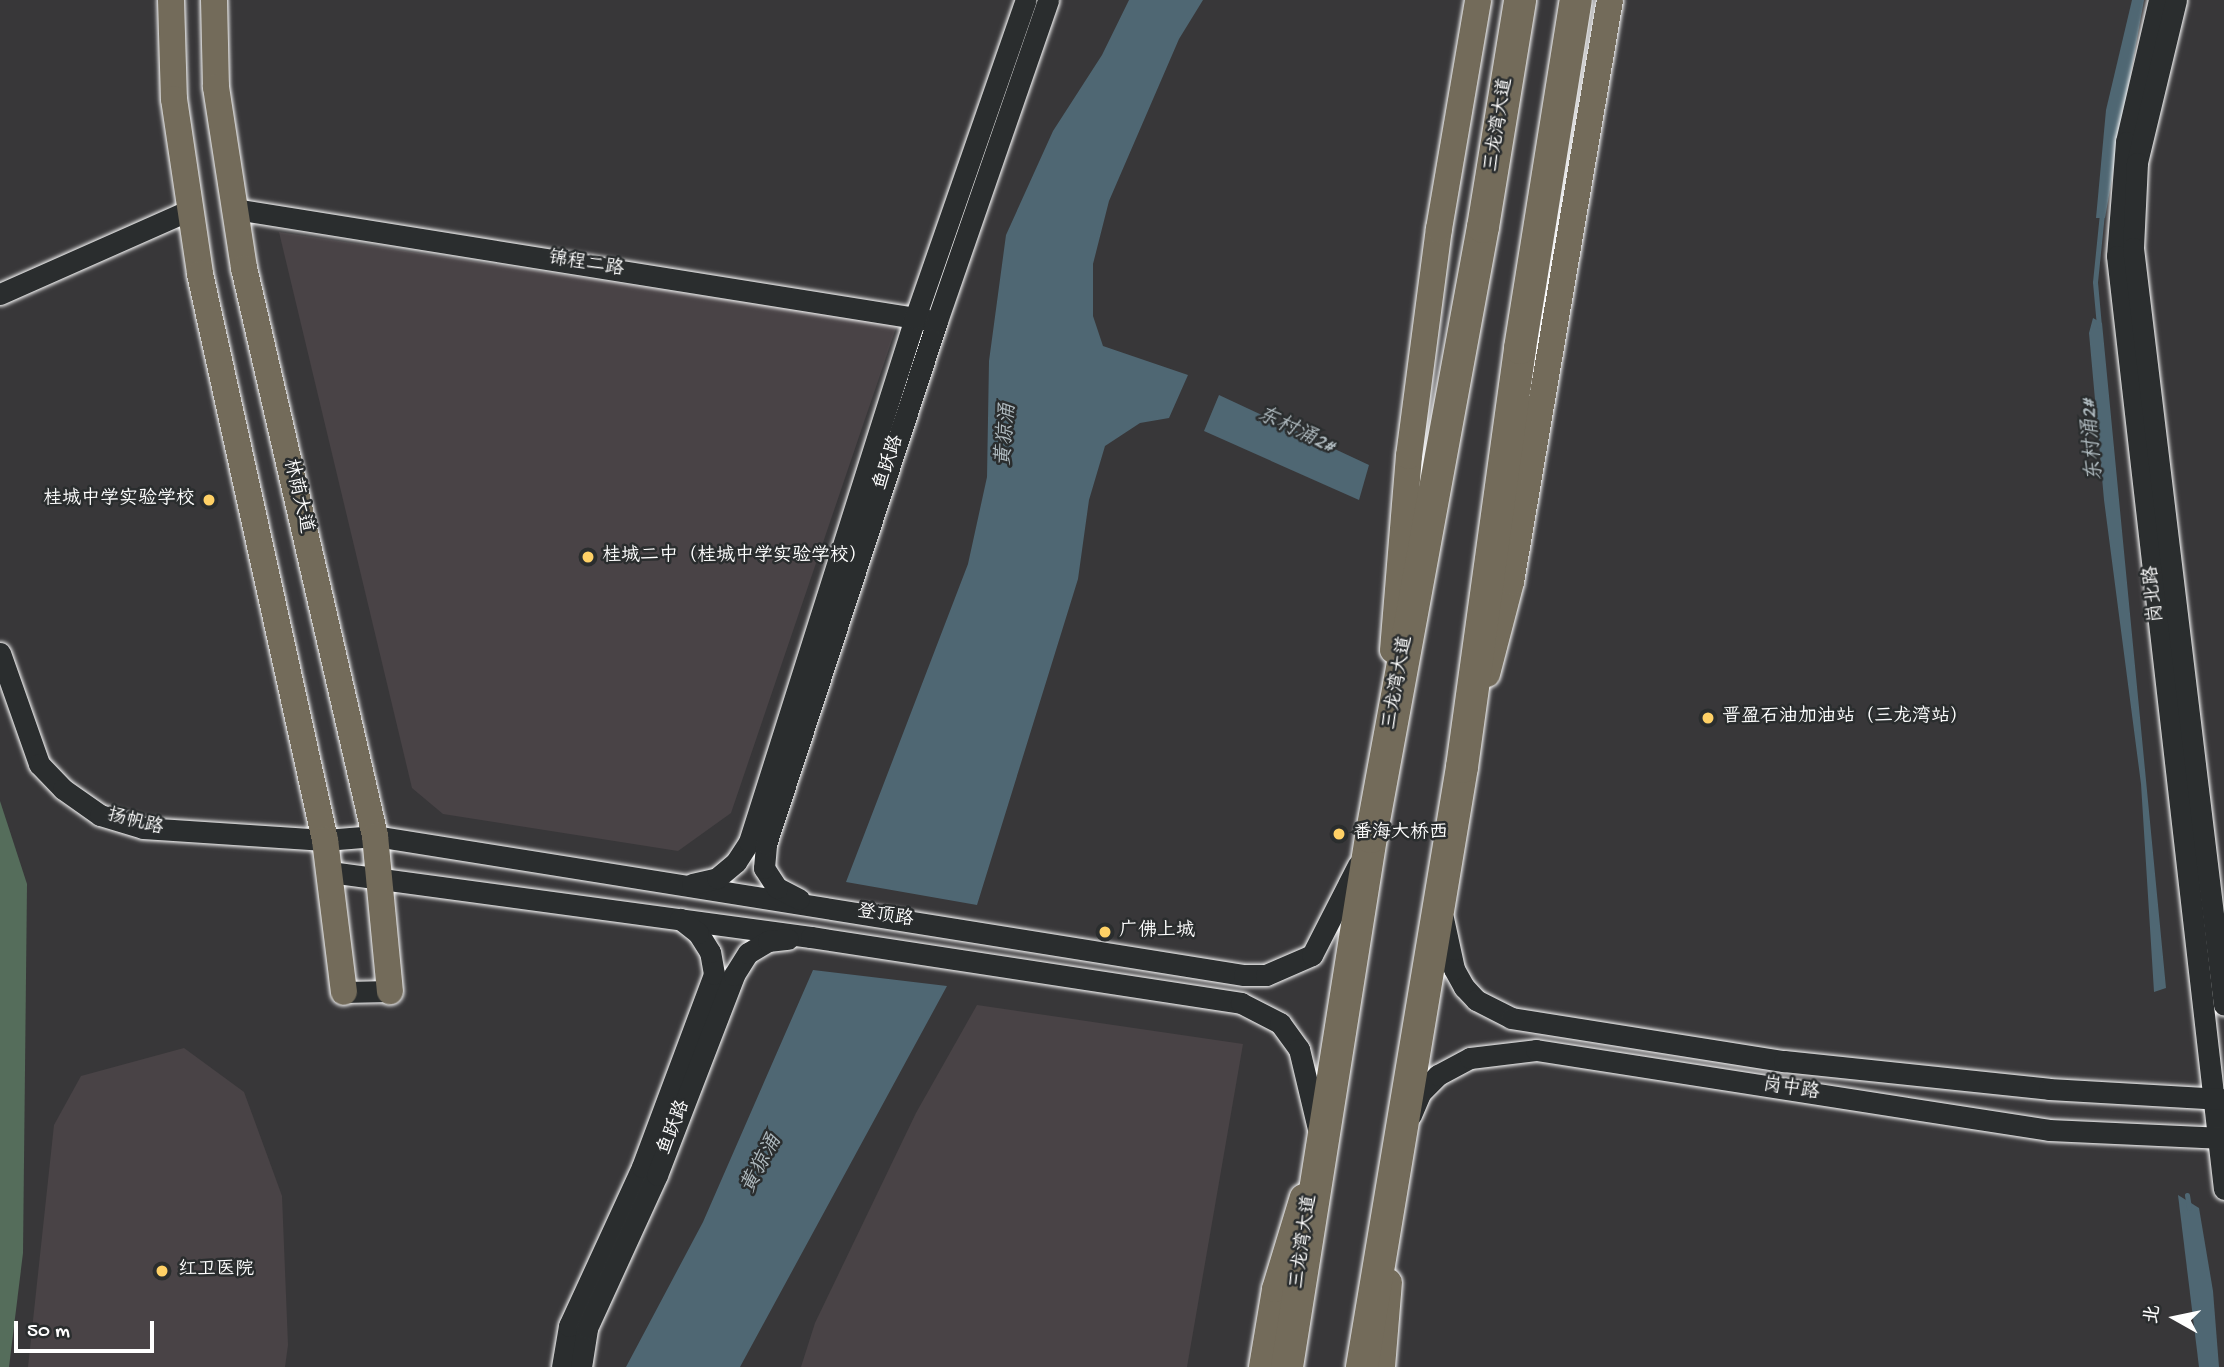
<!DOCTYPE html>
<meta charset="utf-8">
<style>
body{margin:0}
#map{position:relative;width:2224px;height:1367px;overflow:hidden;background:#383739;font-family:"Gochi Hand","LXGW WenKai TC",sans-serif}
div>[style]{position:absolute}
.built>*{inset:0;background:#494346}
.green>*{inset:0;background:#556d5b}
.water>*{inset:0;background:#4f6773}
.stream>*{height:5px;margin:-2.5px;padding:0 2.5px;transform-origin:2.5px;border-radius:2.5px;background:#4f6773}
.roads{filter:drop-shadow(0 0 2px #fff) drop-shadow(0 0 2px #fff)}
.minor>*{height:21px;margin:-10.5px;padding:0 10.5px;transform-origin:10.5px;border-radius:10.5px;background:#2a2d2e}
.major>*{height:26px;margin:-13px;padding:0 13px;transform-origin:13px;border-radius:13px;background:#736b5a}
.highway>*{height:32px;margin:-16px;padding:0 16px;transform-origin:16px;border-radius:16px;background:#736b5a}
.dots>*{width:19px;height:19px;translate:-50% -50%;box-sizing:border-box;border:4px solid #2a2d2e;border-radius:50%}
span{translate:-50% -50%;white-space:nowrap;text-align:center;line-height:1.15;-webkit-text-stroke:5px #2a2d2e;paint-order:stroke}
.street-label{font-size:19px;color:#fff}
.poi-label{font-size:19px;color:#fff}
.right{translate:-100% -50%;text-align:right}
.left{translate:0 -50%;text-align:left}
.water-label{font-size:21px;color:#b0bbc0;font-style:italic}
.north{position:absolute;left:2140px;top:1283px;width:70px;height:70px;-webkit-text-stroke:5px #2a2d2e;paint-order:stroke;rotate:279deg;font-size:19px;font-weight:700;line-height:28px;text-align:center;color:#fff}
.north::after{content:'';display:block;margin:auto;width:24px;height:32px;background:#fff;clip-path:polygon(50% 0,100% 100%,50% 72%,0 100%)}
.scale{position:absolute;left:14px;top:1321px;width:140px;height:32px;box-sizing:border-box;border:4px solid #fff;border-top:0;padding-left:9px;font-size:21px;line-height:24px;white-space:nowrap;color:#fff;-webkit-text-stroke:5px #2a2d2e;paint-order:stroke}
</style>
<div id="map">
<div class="built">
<i style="clip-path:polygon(279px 232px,897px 325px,731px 813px,678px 851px,443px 814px,412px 788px)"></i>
<i style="clip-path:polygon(977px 1005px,1243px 1044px,1187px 1367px,801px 1367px,815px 1323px,916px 1113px)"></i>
<i style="clip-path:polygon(184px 1048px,244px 1092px,282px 1196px,288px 1345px,285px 1367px,28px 1367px,54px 1125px,81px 1076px)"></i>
</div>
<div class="green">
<i style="clip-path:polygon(0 801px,27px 884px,23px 1253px,9px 1367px,0 1367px)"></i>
</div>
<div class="water">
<i style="clip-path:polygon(1129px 0,1203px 0,1179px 39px,1109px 201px,1093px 264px,1093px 316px,1103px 346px,1188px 375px,1169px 418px,1140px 423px,1105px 446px,1089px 500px,1078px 579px,977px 905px,846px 882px,968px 564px,987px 477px,989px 361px,1006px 235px,1053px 131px,1102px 55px)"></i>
<i style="clip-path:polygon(2132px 0,2144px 0,2105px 218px,2096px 218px,2106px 110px)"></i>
<i style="clip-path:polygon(2093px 318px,2102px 323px,2166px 988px,2154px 992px,2141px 784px,2104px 500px,2089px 333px)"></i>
<i style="clip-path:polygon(1219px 395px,1369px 465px,1359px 500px,1204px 431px)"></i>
<i style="clip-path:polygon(813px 970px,947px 986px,740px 1367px,626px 1367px,703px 1222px)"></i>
<i style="clip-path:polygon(2178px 1195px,2199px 1208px,2213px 1291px,2219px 1367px,2199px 1367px)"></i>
</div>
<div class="stream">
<i style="left:2099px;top:326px;width:44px;rotate:-95.2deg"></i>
<i style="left:2095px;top:282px;width:69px;rotate:-84.2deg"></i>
<i style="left:2187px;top:1195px;width:13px;rotate:81deg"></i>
</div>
<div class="roads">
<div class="minor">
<i style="left:2159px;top:0;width:146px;rotate:103.1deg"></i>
<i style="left:2126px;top:142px;width:114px;rotate:94.5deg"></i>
<i style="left:2117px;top:256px;width:939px;rotate:83.46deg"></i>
<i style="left:2176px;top:0;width:168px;rotate:103.5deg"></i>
<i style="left:2137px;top:163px;width:85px;rotate:92.7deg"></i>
<i style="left:2133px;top:248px;width:762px;rotate:83.15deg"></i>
<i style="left:235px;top:209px;width:701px;rotate:9.11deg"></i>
<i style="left:0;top:294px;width:208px;rotate:-23.9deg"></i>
<i style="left:0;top:653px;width:118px;rotate:70.6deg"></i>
<i style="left:39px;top:764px;width:35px;rotate:46deg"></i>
<i style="left:63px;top:789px;width:45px;rotate:35.1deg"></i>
<i style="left:100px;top:815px;width:45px;rotate:16.8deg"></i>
<i style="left:143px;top:828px;width:182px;rotate:3.8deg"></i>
<i style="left:325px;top:840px;width:50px;rotate:-4.6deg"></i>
<i style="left:375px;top:836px;width:880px;rotate:9.09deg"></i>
<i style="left:1244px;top:975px;width:22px"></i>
<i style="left:1266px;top:975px;width:50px;rotate:-23.5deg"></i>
<i style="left:1312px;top:955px;width:101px;rotate:-62.9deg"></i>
<i style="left:330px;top:872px;width:485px;rotate:7.7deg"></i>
<i style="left:811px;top:937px;width:435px;rotate:8.7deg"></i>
<i style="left:1241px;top:1003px;width:44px;rotate:27.1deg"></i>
<i style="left:1280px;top:1023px;width:32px;rotate:54deg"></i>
<i style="left:1299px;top:1049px;width:82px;rotate:76.6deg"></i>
<i style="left:692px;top:884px;width:26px;rotate:-13deg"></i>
<i style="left:717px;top:878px;width:25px;rotate:-40deg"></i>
<i style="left:736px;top:862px;width:24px;rotate:-57deg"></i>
<i style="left:749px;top:842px;width:550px;rotate:-72.42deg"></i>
<i style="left:915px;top:318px;width:337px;rotate:-70.8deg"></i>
<i style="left:799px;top:899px;width:25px;rotate:-153deg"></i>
<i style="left:777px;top:888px;width:24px;rotate:-123deg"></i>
<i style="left:764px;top:868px;width:24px;rotate:-85deg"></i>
<i style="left:766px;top:844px;width:550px;rotate:-71.89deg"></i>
<i style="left:937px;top:321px;width:340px;rotate:-70.9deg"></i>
<i style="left:1443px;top:918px;width:52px;rotate:77.8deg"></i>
<i style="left:1454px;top:969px;width:21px;rotate:61deg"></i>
<i style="left:1464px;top:987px;width:18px;rotate:47deg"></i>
<i style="left:1476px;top:1000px;width:39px;rotate:27deg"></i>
<i style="left:1511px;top:1018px;width:276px;rotate:9deg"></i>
<i style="left:1784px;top:1061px;width:266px;rotate:6deg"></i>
<i style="left:2049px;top:1089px;width:173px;rotate:3.3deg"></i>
<i style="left:344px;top:992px;width:46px;rotate:-1.2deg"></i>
<i style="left:1411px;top:1115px;width:25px;rotate:-67deg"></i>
<i style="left:1421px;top:1092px;width:24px;rotate:-45deg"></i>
<i style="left:1438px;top:1075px;width:36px;rotate:-28deg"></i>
<i style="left:1470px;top:1058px;width:66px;rotate:-6.9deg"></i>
<i style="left:1536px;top:1050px;width:519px;rotate:8.86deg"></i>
<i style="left:2049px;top:1130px;width:175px;rotate:2.6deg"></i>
<i style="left:562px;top:1367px;width:42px;rotate:-80.3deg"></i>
<i style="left:569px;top:1326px;width:175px;rotate:-65.3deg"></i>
<i style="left:642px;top:1167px;width:206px;rotate:-69.5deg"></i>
<i style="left:714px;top:974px;width:22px;rotate:-100deg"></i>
<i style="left:710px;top:952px;width:22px;rotate:-122deg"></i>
<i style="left:698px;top:933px;width:23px;rotate:-142deg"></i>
<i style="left:581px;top:1367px;width:39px;rotate:-81deg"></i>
<i style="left:587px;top:1328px;width:168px;rotate:-65.4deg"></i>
<i style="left:657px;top:1175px;width:214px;rotate:-68.9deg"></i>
<i style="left:734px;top:975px;width:26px;rotate:-58deg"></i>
<i style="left:748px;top:953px;width:23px;rotate:-31deg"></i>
<i style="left:768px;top:941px;width:20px;rotate:-6deg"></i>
</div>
<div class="major">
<i style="left:171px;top:0;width:99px;rotate:88.3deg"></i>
<i style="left:174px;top:99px;width:177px;rotate:81.5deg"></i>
<i style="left:200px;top:274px;width:580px;rotate:77.55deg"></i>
<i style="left:325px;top:840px;width:153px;rotate:82.9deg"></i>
<i style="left:214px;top:0;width:87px;rotate:88.7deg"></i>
<i style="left:216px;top:87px;width:183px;rotate:81.2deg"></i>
<i style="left:244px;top:268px;width:583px;rotate:77.01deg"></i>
<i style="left:375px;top:836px;width:156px;rotate:84.5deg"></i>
<i style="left:1393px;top:650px;width:195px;rotate:-85.3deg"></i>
<i style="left:1409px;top:456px;width:229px;rotate:-82.5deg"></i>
<i style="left:1439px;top:229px;width:232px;rotate:-80.3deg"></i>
<i style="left:1487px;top:674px;width:95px;rotate:-75.4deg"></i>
<i style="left:1511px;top:582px;width:590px;rotate:-80.35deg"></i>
<i style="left:1262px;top:1367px;width:79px;rotate:-80.5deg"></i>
<i style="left:1275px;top:1289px;width:96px;rotate:-73.1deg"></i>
<i style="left:1382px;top:1367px;width:85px;rotate:-85.3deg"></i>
</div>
<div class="highway">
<i style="left:1287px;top:1367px;width:537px;rotate:-80.99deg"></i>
<i style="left:1371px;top:837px;width:620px;rotate:-79.6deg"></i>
<i style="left:1483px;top:227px;width:230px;rotate:-80.7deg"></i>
<i style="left:1362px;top:1367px;width:608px;rotate:-80.54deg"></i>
<i style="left:1462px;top:767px;width:423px;rotate:-82.1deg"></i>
<i style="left:1520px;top:348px;width:352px;rotate:-80.9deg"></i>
</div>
</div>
<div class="dots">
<i style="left:209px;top:500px;background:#ffd166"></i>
<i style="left:588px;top:557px;background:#ffd166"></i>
<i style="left:1708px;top:718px;background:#ffd166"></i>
<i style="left:1339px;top:834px;background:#ffd166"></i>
<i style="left:1105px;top:932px;background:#ffd166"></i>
<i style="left:162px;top:1271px;background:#ffd166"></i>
</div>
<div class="street-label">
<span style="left:1500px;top:125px;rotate:-81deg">三龙湾大道</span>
<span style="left:586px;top:265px;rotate:9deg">锦程二路</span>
<span style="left:890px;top:463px;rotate:-72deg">鱼跃路</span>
<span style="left:297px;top:496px;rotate:77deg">林荫大道</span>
<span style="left:2155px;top:594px;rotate:-96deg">岗北路</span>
<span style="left:1399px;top:683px;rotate:-80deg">三龙湾大道</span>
<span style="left:135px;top:823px;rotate:14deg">扬帆路</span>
<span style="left:885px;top:917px;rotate:9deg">登顶路</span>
<span style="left:1791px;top:1090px;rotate:9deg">岗中路</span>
<span style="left:675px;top:1128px;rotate:-69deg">鱼跃路</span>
<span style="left:1305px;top:1242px;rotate:-82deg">三龙湾大道</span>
</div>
<div class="poi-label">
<span class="right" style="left:195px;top:500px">桂城中学实验学校</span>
<span class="left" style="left:602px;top:557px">桂城二中（桂城中学实验学校）</span>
<span class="left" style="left:1722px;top:718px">晋盈石油加油站（三龙湾站）</span>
<span class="left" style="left:1353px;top:834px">番海大桥西</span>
<span class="left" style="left:1119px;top:932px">广佛上城</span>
<span class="left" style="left:178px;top:1271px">红卫医院</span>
</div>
<div class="water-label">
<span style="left:1295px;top:432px;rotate:25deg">东村涌2#</span>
<span style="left:1008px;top:435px;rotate:-85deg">黄猄涌</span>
<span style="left:2094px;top:440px;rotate:-95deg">东村涌2#</span>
<span style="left:763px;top:1165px;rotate:-62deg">黄猄涌</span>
</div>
<div class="north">北</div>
<div class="scale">50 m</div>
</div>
